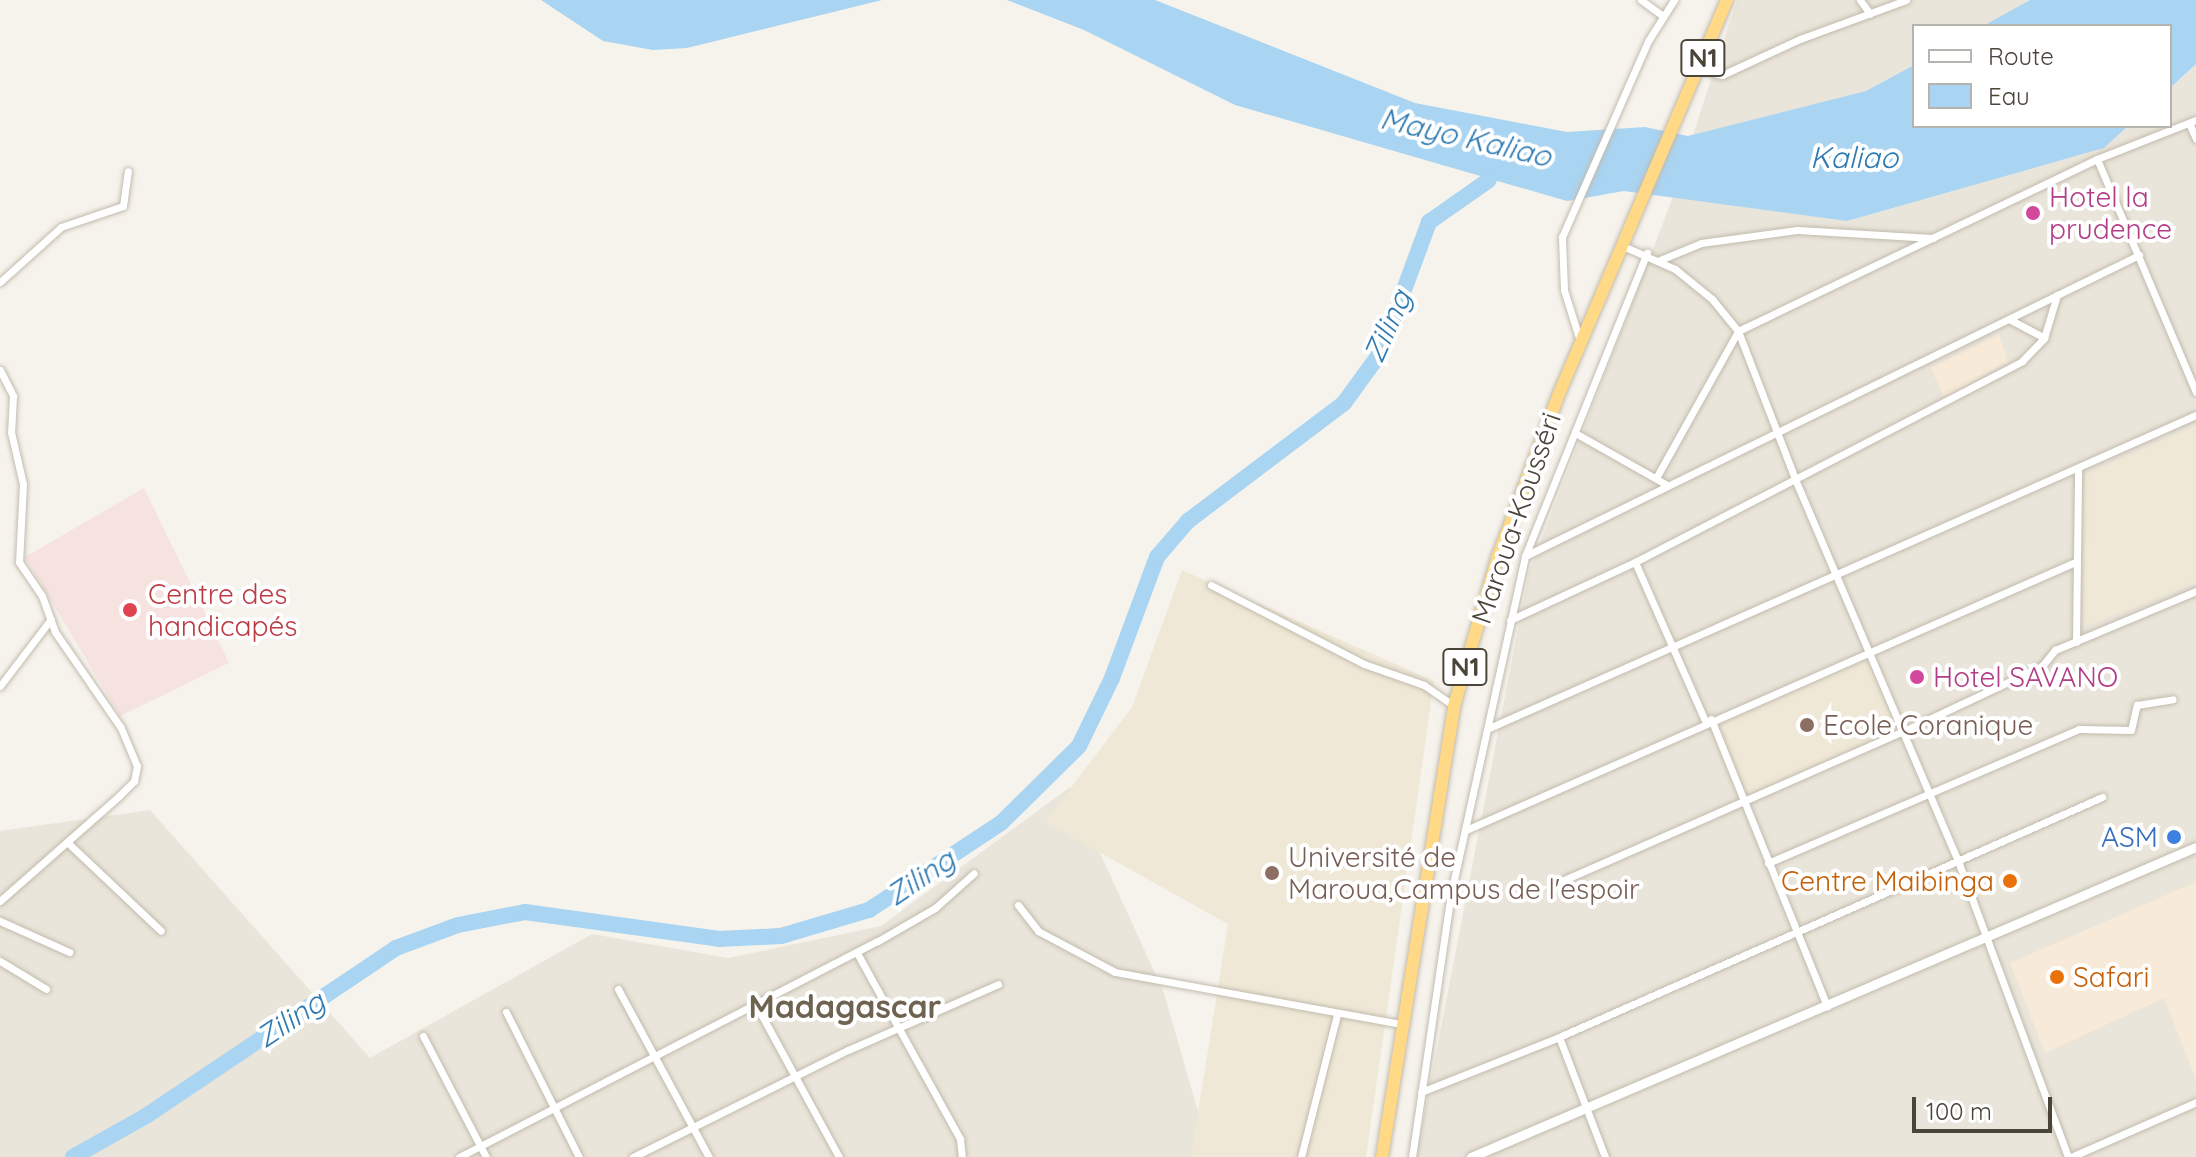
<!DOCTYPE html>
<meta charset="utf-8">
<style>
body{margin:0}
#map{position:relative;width:2196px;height:1157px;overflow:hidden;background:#f6f3ec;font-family:Quicksand,sans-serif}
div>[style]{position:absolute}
.residential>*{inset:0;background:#eae5da}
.commercial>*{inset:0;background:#f7ead8}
.education>*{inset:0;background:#efe8d6}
.medical>*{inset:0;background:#f6e3e0}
.water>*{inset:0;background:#a9d4f2}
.river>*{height:16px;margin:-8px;padding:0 8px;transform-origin:8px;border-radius:8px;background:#a9d4f2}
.roads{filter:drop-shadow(0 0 2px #c2bbae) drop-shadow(0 0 2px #c2bbae)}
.minor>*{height:7px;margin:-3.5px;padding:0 3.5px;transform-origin:3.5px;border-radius:3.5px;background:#fff}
.tertiary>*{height:9px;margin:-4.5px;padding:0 4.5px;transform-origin:4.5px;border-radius:4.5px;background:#fff}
.trunk>*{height:12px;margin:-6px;padding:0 6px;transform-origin:6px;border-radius:6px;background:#ffd985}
.dots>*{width:22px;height:22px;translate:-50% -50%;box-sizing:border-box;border:4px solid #fff;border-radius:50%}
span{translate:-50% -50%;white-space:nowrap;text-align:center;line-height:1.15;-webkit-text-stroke:8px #fff;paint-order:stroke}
.shield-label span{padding:2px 6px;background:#fff;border:2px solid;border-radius:6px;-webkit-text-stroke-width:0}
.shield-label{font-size:26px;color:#4b4439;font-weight:700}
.hotel-label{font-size:28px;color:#b23c85}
.left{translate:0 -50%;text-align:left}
.street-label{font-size:28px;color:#4b4439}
.health-label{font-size:28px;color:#be3a42}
.education-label{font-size:28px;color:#785e54}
.shop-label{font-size:28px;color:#366cbe}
.right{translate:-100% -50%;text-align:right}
.food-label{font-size:28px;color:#c56008}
.water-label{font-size:30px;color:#2e7ab2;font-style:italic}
.quarter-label{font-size:32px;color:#6e6250;font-weight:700}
.legend{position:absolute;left:1912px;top:24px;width:260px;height:104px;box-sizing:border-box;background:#fff;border:2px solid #b7b4b0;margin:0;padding:10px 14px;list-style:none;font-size:24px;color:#4b4439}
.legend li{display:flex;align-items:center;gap:16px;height:40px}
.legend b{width:40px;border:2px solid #b7b4b0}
.scale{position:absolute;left:1912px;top:1097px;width:140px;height:36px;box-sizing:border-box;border:4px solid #4b4439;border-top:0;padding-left:10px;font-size:24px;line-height:28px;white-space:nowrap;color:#4b4439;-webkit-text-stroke:6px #fff;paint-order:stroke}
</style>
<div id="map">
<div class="residential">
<i style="clip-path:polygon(1737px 0,2030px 0,1983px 26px,1914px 26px,1914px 65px,1866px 91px,1693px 135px)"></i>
<i style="clip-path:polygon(2196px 64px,2196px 1157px,1416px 1157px,1529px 572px,1673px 197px,1847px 221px,2104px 148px,2128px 126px,2170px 126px,2170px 88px)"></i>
<i style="clip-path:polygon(1070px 787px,1164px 993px,1211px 1157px,0 1157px,0 831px,150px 810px,370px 1058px,592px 934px,728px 958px,881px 926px)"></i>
</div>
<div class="commercial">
<i style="clip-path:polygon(1999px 334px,2008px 362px,1944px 398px,1931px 368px)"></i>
<i style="clip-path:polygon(2196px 882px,2196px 1079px,2164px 998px,2045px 1053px,2010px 963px)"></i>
</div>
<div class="education">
<i style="clip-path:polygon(2196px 425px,2196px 583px,2083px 627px,2084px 475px)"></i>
<i style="clip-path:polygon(1182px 570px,1434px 681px,1366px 1157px,1191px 1157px,1228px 924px,1045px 822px,1132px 707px)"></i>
<i style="clip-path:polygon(1865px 655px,1898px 729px,1748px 795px,1715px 722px)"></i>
</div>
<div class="medical">
<i style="clip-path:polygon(144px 488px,229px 663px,120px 716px,25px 557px)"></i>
</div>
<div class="water">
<i style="clip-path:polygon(541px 0,882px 0,687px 48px,653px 50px,603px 41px)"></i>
<i style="clip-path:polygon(1007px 0,1155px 0,1415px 103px,1567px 132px,1645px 127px,1688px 136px,1866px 91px,1914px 65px,1914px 126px,2128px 126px,2104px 148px,1847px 221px,1624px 191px,1567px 201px,1235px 105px,1084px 30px)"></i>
<i style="clip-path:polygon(2030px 0,2196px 0,2196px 64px,2170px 88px,2170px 26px,1983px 26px)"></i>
</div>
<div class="river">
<i style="left:73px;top:1157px;width:84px;rotate:-29.3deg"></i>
<i style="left:146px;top:1116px;width:301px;rotate:-33.9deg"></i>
<i style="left:396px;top:948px;width:66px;rotate:-20.4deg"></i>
<i style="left:458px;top:925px;width:68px;rotate:-11deg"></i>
<i style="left:525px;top:912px;width:196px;rotate:7.9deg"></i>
<i style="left:719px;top:939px;width:62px;rotate:-2.8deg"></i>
<i style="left:781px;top:936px;width:92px;rotate:-16.5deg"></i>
<i style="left:869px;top:910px;width:158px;rotate:-33.4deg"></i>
<i style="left:1001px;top:823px;width:110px;rotate:-44.6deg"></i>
<i style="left:1079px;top:746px;width:76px;rotate:-64.1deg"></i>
<i style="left:1112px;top:678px;width:129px;rotate:-69.6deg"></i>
<i style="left:1157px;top:557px;width:48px;rotate:-49.3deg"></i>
<i style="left:1188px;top:521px;width:196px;rotate:-37.1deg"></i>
<i style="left:1344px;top:403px;width:63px;rotate:-54deg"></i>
<i style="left:1381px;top:352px;width:139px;rotate:-69.7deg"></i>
<i style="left:1429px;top:222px;width:73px;rotate:-35deg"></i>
</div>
<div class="roads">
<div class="minor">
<i style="left:1641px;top:0;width:27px;rotate:36deg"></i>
<i style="left:1860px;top:0;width:17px;rotate:54deg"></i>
<i style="left:1698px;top:69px;width:25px;rotate:14deg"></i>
<i style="left:1722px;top:75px;width:86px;rotate:-24.8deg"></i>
<i style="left:1800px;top:39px;width:113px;rotate:-20.2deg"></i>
<i style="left:2189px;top:123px;width:17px;rotate:66deg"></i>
<i style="left:2097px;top:159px;width:253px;rotate:67deg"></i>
<i style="left:1623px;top:246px;width:57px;rotate:23.9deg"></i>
<i style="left:1675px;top:269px;width:48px;rotate:39deg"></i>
<i style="left:1712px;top:299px;width:41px;rotate:50.9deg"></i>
<i style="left:1738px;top:331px;width:159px;rotate:68.9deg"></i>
<i style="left:1795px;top:479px;width:415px;rotate:66.9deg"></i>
<i style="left:1958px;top:861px;width:316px;rotate:69.6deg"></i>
<i style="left:1660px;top:260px;width:44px;rotate:-22.5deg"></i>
<i style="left:1701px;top:243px;width:97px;rotate:-7.7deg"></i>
<i style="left:1797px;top:230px;width:136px;rotate:3.4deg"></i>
<i style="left:0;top:282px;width:82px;rotate:-42deg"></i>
<i style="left:61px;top:227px;width:65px;rotate:-18.7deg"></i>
<i style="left:123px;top:206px;width:35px;rotate:-82deg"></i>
<i style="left:2009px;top:319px;width:40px;rotate:28deg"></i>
<i style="left:1580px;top:341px;width:53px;rotate:-107.4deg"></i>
<i style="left:1564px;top:290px;width:53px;rotate:-92.2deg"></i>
<i style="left:1562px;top:237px;width:214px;rotate:-66.3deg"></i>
<i style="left:1648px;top:41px;width:49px;rotate:-57.6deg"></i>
<i style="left:0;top:370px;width:29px;rotate:63deg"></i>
<i style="left:13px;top:396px;width:36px;rotate:93deg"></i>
<i style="left:11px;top:432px;width:53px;rotate:77deg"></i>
<i style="left:23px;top:484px;width:78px;rotate:92.9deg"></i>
<i style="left:19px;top:562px;width:41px;rotate:55.9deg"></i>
<i style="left:42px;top:596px;width:38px;rotate:70deg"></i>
<i style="left:55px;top:632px;width:116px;rotate:55.5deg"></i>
<i style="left:121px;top:728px;width:41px;rotate:67.2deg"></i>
<i style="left:137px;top:766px;width:15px;rotate:101deg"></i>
<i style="left:134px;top:781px;width:21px;rotate:135deg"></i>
<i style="left:119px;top:796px;width:159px;rotate:138.6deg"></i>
<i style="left:1577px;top:434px;width:103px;rotate:29.5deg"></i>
<i style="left:1656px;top:478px;width:168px;rotate:-60.8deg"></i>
<i style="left:1738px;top:331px;width:398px;rotate:-25.6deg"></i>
<i style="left:2097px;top:159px;width:106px;rotate:-21.5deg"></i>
<i style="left:1525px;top:556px;width:684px;rotate:-26.12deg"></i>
<i style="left:1635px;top:562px;width:174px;rotate:66.2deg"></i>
<i style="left:1211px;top:585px;width:172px;rotate:27.3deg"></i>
<i style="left:1364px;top:664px;width:64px;rotate:19.3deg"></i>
<i style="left:1424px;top:685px;width:37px;rotate:35deg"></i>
<i style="left:1510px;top:620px;width:138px;rotate:-24.9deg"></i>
<i style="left:1635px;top:562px;width:436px;rotate:-27.4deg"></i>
<i style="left:2022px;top:361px;width:32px;rotate:-46deg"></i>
<i style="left:2044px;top:338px;width:45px;rotate:-73.2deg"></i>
<i style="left:2076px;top:642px;width:174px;rotate:-89.3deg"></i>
<i style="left:0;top:686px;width:84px;rotate:-52.7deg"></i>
<i style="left:1711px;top:719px;width:310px;rotate:68deg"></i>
<i style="left:1489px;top:728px;width:773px;rotate:-23.88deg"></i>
<i style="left:1466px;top:830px;width:665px;rotate:-23.75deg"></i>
<i style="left:67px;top:842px;width:129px;rotate:43.4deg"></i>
<i style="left:1768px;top:863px;width:339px;rotate:-23.3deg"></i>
<i style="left:2079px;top:729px;width:52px;rotate:1.1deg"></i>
<i style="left:2131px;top:730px;width:26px;rotate:-77deg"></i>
<i style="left:2137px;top:705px;width:36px;rotate:-9deg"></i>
<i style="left:1564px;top:880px;width:371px;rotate:-23.7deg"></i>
<i style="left:1904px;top:731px;width:153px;rotate:-25.2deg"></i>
<i style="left:2042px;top:666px;width:21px;rotate:-51deg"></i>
<i style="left:2055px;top:650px;width:153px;rotate:-22.7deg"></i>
<i style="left:1018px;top:905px;width:33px;rotate:52deg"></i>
<i style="left:1038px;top:931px;width:87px;rotate:28deg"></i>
<i style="left:1115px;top:972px;width:292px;rotate:10.3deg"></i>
<i style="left:0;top:921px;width:76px;rotate:24.2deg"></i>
<i style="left:857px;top:953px;width:213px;rotate:61deg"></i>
<i style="left:960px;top:1139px;width:18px;rotate:84deg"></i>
<i style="left:0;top:961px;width:54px;rotate:31.3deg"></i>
<i style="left:618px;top:989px;width:191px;rotate:61.6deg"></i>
<i style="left:755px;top:1003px;width:175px;rotate:61.4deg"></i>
<i style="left:506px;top:1012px;width:162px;rotate:63.3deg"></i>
<i style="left:423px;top:1036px;width:136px;rotate:62.5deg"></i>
<i style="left:1559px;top:1037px;width:129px;rotate:69deg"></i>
<i style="left:1421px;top:1092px;width:149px;rotate:-21.7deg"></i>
<i style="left:1559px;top:1037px;width:594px;rotate:-23.84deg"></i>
<i style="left:459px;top:1157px;width:471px;rotate:-27.3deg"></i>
<i style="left:878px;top:941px;width:66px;rotate:-30.1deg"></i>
<i style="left:935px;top:908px;width:52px;rotate:-41.9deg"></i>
<i style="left:633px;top:1157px;width:240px;rotate:-26.5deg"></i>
<i style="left:848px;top:1050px;width:164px;rotate:-23.7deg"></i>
<i style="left:1301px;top:1157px;width:146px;rotate:-75.8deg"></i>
<i style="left:1412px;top:1157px;width:267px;rotate:-81.6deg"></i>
<i style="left:1451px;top:893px;width:345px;rotate:-77.6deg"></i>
<i style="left:1525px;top:556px;width:327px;rotate:-68.1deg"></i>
<i style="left:2071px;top:1157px;width:137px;rotate:-23.7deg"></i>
</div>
<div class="tertiary">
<i style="left:1471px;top:1157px;width:788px;rotate:-23.15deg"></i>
</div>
<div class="trunk">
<i style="left:1382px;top:1157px;width:457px;rotate:-80.9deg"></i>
<i style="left:1454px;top:706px;width:156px;rotate:-73.7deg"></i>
<i style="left:1498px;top:556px;width:171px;rotate:-69.4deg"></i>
<i style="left:1558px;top:396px;width:431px;rotate:-66.9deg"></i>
</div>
</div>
<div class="dots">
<i style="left:2033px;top:213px;background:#d1479c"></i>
<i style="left:130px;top:610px;background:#e0444e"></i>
<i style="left:1917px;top:677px;background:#d1479c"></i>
<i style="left:1807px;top:725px;background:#8d6e63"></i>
<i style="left:2174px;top:837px;background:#3f7fe0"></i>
<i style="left:1272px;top:873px;background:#8d6e63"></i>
<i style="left:2010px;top:881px;background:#e8710a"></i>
<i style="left:2057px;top:977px;background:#e8710a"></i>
</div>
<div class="shield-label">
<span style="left:1703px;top:58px">N1</span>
<span style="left:1465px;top:667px">N1</span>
</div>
<div class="hotel-label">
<span class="left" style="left:2049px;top:213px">Hotel la<br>prudence</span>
<span class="left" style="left:1933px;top:677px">Hotel SAVANO</span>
</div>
<div class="street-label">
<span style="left:1516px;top:518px;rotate:-71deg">Maroua-Kousséri</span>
</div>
<div class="health-label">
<span class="left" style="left:148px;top:610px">Centre des<br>handicapés</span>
</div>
<div class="education-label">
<span class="left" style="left:1823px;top:725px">Ecole Coranique</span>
<span class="left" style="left:1288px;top:873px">Université de<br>Maroua,Campus de l'espoir</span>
</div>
<div class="shop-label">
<span class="right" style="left:2158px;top:837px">ASM</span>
</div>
<div class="food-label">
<span class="right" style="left:1994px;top:881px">Centre Maibinga</span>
<span class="left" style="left:2073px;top:977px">Safari</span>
</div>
<div class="water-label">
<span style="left:1466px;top:137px;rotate:13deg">Mayo Kaliao</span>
<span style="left:1854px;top:157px">Kaliao</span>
<span style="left:1387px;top:326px;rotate:-66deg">Ziling</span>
<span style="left:920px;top:877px;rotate:-34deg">Ziling</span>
<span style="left:290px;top:1019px;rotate:-34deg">Ziling</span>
</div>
<div class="quarter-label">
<span style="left:845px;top:1006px">Madagascar</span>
</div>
<ul class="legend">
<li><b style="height:10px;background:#fff"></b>Route</li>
<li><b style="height:22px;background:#a9d4f2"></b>Eau</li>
</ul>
<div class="scale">100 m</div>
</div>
